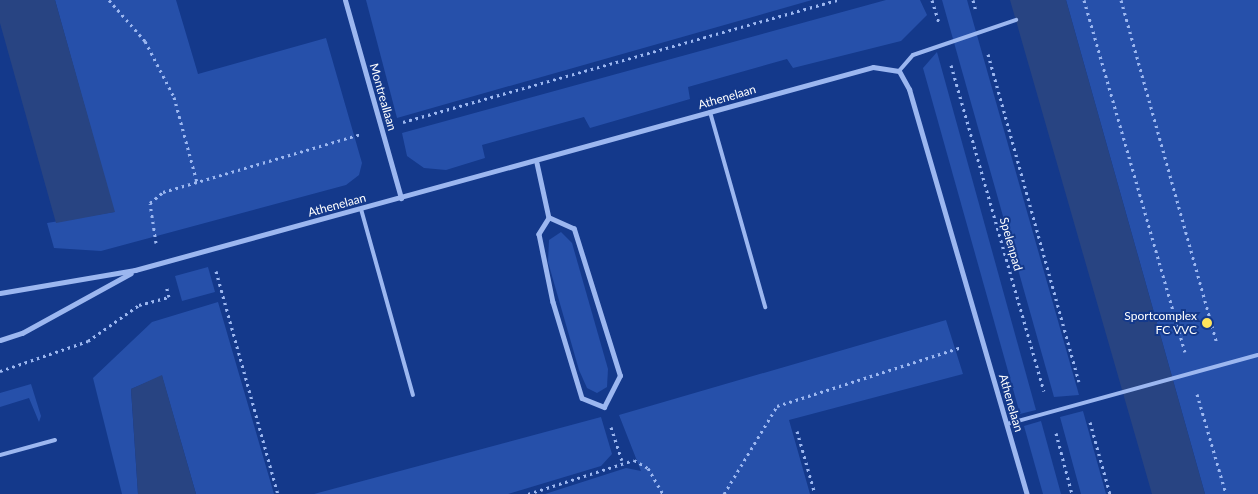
<!DOCTYPE html>
<style>
body{margin:0}
#map{position:relative;width:1258px;height:494px;overflow:hidden;background:#14398b;font-family:Lato,sans-serif}
div>[style]{position:absolute}
.green>*{inset:0;background:#2650aa}
.water>*{inset:0;background:#284482}
.path>*{height:3px;margin-top:-1.5px;transform-origin:0;background:repeating-linear-gradient(90deg,#9cb7f0 0 2.5px,transparent 0 6.5px)}
.service>*{height:4px;margin:-2px;padding:0 2px;transform-origin:2px;border-radius:2px;background:#9cb7f0}
.pedestrian>*{height:4.5px;margin:-2.25px;padding:0 2.25px;transform-origin:2.25px;border-radius:2.25px;background:#9cb7f0}
.minor>*{height:5px;margin:-2.5px;padding:0 2.5px;transform-origin:2.5px;border-radius:2.5px;background:#9cb7f0}
.dots>*{width:14px;height:14px;translate:-50% -50%;box-sizing:border-box;border:2px solid #14398b;border-radius:50%}
span{translate:-50% -50%;white-space:nowrap;text-align:center;line-height:1.15;-webkit-text-stroke:4px #14398b;paint-order:stroke}
.street-label{font-size:12px;color:#fff}
.poi-label{font-size:12px;color:#fff}
.right{translate:-100% -50%;text-align:right}
</style>
<div id="map">
<div class="green">
<i style="clip-path:polygon(55px 0,176px 0,198px 74px,326px 38px,362px 163px,359px 175px,346px 185px,101px 251px,54px 248px,47px 223px,114px 212px)"></i>
<i style="clip-path:polygon(366px 0,812px 0,397px 118px)"></i>
<i style="clip-path:polygon(886px 0,920px 0,927px 15px,901px 41px,793px 68px,787px 59px,688px 87px,690px 99px,590px 128px,584px 117px,482px 145px,485px 158px,446px 170px,424px 168px,407px 156px,402px 133px)"></i>
<i style="clip-path:polygon(942px 0,967px 0,1079px 395px,1054px 397px)"></i>
<i style="clip-path:polygon(1066px 0,1258px 0,1258px 494px,1205px 494px)"></i>
<i style="clip-path:polygon(937px 52px,1036px 410px,1020px 414px,923px 68px)"></i>
<i style="clip-path:polygon(561px 232px,572px 243px,608px 369px,607px 387px,597px 393px,587px 388px,579px 370px,548px 262px,549px 240px)"></i>
<i style="clip-path:polygon(208px 267px,215px 292px,182px 301px,175px 276px)"></i>
<i style="clip-path:polygon(218px 302px,274px 494px,196px 494px,162px 376px,131px 389px,138px 494px,122px 494px,93px 378px,152px 322px)"></i>
<i style="clip-path:polygon(946px 320px,963px 374px,789px 420px,810px 494px,545px 494px,626px 468px,641px 471px,619px 415px)"></i>
<i style="clip-path:polygon(31px 384px,41px 416px,39px 422px,29px 398px,0 407px,0 393px)"></i>
<i style="clip-path:polygon(1083px 411px,1106px 494px,1081px 494px,1060px 417px)"></i>
<i style="clip-path:polygon(601px 417px,612px 454px,601px 466px,508px 494px,314px 494px)"></i>
<i style="clip-path:polygon(1041px 421px,1061px 494px,1043px 494px,1024px 426px)"></i>
</div>
<div class="water">
<i style="clip-path:polygon(0 0,55px 0,115px 212px,56px 223px,0 23px)"></i>
<i style="clip-path:polygon(1010px 0,1066px 0,1205px 494px,1152px 494px)"></i>
<i style="clip-path:polygon(162px 375px,196px 494px,138px 494px,131px 389px)"></i>
</div>
<div class="path">
<i style="left:109px;top:0;width:55px;rotate:48.7deg"></i>
<i style="left:145px;top:41px;width:63px;rotate:62.6deg"></i>
<i style="left:174px;top:97px;width:88px;rotate:74.9deg"></i>
<i style="left:932px;top:0;width:24px;rotate:73deg"></i>
<i style="left:973px;top:0;width:11px;rotate:75deg"></i>
<i style="left:1084px;top:0;width:366px;rotate:74deg"></i>
<i style="left:1121px;top:0;width:357px;rotate:74.4deg"></i>
<i style="left:988px;top:54px;width:340px;rotate:74.5deg"></i>
<i style="left:951px;top:65px;width:339px;rotate:74.1deg"></i>
<i style="left:403px;top:122px;width:452px;rotate:-15.7deg"></i>
<i style="left:156px;top:243px;width:40px;rotate:-98.5deg"></i>
<i style="left:150px;top:203px;width:17px;rotate:-40deg"></i>
<i style="left:163px;top:192px;width:206px;rotate:-16.3deg"></i>
<i style="left:216px;top:271px;width:231px;rotate:74.5deg"></i>
<i style="left:0;top:371px;width:93px;rotate:-18.8deg"></i>
<i style="left:88px;top:341px;width:62px;rotate:-35.2deg"></i>
<i style="left:139px;top:305px;width:31px;rotate:-15deg"></i>
<i style="left:169px;top:297px;width:12px;rotate:-104deg"></i>
<i style="left:1197px;top:394px;width:104px;rotate:73.8deg"></i>
<i style="left:1090px;top:422px;width:75px;rotate:74.5deg"></i>
<i style="left:611px;top:427px;width:35px;rotate:72deg"></i>
<i style="left:797px;top:431px;width:66px;rotate:74.1deg"></i>
<i style="left:1056px;top:433px;width:63px;rotate:75.3deg"></i>
<i style="left:528px;top:494px;width:111px;rotate:-17.8deg"></i>
<i style="left:634px;top:460px;width:16px;rotate:30deg"></i>
<i style="left:648px;top:468px;width:30px;rotate:60deg"></i>
<i style="left:724px;top:494px;width:103px;rotate:-58.9deg"></i>
<i style="left:777px;top:406px;width:194px;rotate:-17.7deg"></i>
</div>
<div class="service">
<i style="left:899px;top:71px;width:21px;rotate:-49deg"></i>
<i style="left:913px;top:55px;width:109px;rotate:-18.8deg"></i>
<i style="left:710px;top:112px;width:203px;rotate:74.2deg"></i>
<i style="left:361px;top:209px;width:193px;rotate:74.4deg"></i>
<i style="left:1007px;top:424px;width:260px;rotate:-15.4deg"></i>
<i style="left:0;top:455px;width:57px;rotate:-15.3deg"></i>
</div>
<div class="pedestrian">
<i style="left:537px;top:163px;width:56px;rotate:77.7deg"></i>
<i style="left:549px;top:218px;width:19px;rotate:122deg"></i>
<i style="left:539px;top:234px;width:69px;rotate:78.4deg"></i>
<i style="left:553px;top:302px;width:100px;rotate:73.2deg"></i>
<i style="left:582px;top:398px;width:24px;rotate:22deg"></i>
<i style="left:604px;top:407px;width:35px;rotate:-63deg"></i>
<i style="left:620px;top:376px;width:154px;rotate:-107.4deg"></i>
<i style="left:574px;top:229px;width:27px;rotate:-156deg"></i>
</div>
<div class="minor">
<i style="left:345px;top:0;width:206px;rotate:74.2deg"></i>
<i style="left:0;top:293px;width:137px;rotate:-9.7deg"></i>
<i style="left:135px;top:270px;width:765px;rotate:-15.38deg"></i>
<i style="left:873px;top:67px;width:26px;rotate:9deg"></i>
<i style="left:899px;top:71px;width:21px;rotate:61deg"></i>
<i style="left:909px;top:89px;width:422px;rotate:73.8deg"></i>
<i style="left:0;top:340px;width:23px;rotate:-18deg"></i>
<i style="left:22px;top:333px;width:124px;rotate:-28.8deg"></i>
</div>
<div class="dots">
<i style="left:1207px;top:323px;background:#ffe45b"></i>
</div>
<div class="street-label">
<span style="left:383px;top:97px;rotate:74deg">Montreallaan</span>
<span style="left:727px;top:97px;rotate:-16deg">Athenelaan</span>
<span style="left:337px;top:205px;rotate:-15deg">Athenelaan</span>
<span style="left:1011px;top:244px;rotate:74deg">Spelenpad</span>
<span style="left:1011px;top:403px;rotate:74deg">Athenelaan</span>
</div>
<div class="poi-label">
<span class="right" style="left:1197px;top:323px">Sportcomplex<br>FC VVC</span>
</div>
</div>
